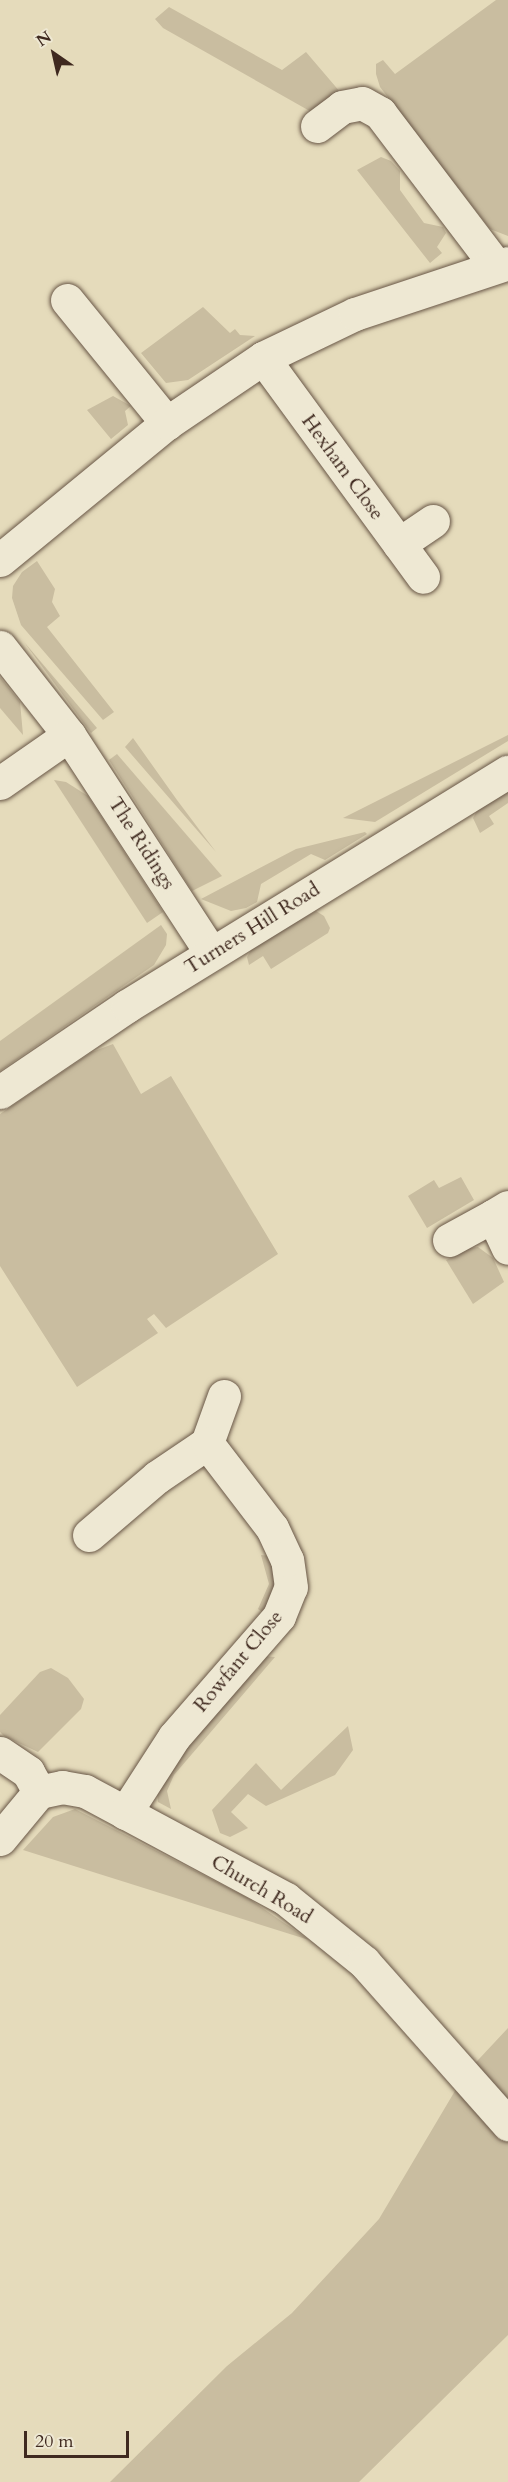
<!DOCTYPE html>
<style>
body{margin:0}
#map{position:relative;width:508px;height:2482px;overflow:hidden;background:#e5dbbb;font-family:Cardo,serif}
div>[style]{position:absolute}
.green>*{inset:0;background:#c9bda0}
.roads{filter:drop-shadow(0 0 2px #685646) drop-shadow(0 0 2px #685646)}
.minor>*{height:33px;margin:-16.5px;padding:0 16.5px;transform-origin:16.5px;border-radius:16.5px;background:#eee8d3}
span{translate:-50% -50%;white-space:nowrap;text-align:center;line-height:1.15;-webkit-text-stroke:6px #eee8d3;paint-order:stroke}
.street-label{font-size:20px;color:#3f291f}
.north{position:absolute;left:24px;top:24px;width:60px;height:60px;-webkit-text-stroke:4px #eee8d3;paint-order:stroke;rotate:326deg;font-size:16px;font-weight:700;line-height:24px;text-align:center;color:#3f291f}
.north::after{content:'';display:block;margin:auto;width:21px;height:27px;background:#3f291f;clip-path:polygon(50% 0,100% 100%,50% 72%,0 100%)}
.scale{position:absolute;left:24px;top:2431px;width:105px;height:27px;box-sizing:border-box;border:3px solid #3f291f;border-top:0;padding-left:8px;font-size:18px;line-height:21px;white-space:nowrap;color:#3f291f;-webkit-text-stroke:4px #eee8d3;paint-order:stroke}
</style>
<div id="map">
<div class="green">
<i style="clip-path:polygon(496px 0,508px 0,508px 236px,490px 229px,380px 87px,376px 74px,376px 64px,383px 60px,395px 74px)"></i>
<i style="clip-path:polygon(169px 7px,282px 70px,306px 52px,341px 93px,315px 114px,163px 28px,155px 19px)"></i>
<i style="clip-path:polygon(381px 157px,391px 161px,400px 171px,400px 190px,424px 223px,443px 227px,446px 233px,437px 247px,442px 253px,430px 263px,357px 170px)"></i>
<i style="clip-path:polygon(203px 307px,230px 333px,235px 329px,240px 335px,255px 336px,188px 380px,166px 383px,141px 353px)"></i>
<i style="clip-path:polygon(113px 396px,131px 406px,125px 411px,128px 425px,111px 439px,87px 410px)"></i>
<i style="clip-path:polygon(37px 561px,55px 589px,52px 602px,60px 616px,47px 627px,114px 712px,103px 720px,21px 625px,12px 598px,13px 586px,22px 572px)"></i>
<i style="clip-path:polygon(24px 642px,97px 728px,91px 733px)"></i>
<i style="clip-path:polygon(0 677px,20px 702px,23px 735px,0 708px)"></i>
<i style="clip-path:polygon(508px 735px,508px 741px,375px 822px,343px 818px)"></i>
<i style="clip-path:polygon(133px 738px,177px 800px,216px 852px,125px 747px)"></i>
<i style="clip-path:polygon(117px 754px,222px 876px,192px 891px,109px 760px)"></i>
<i style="clip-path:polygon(54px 780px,66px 782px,88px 796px,163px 912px,147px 923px)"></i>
<i style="clip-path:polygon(508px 791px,508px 803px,489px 816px,494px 824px,480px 833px,473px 818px,478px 809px)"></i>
<i style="clip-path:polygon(365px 832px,367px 834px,325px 860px,311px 854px,261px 884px,257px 902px,246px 908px,231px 911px,201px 899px,296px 849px)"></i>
<i style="clip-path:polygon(316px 911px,324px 916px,330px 928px,328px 933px,271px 969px,263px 956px,249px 965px,247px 957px,254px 945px)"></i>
<i style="clip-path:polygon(161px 925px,167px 934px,166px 945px,154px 965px,0 1071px,0 1041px)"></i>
<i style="clip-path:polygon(113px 1044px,141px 1094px,171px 1076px,278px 1254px,166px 1328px,154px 1314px,147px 1319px,158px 1333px,77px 1387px,0 1266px,0 1114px,92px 1052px)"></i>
<i style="clip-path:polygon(461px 1177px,474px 1200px,427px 1228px,408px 1196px,434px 1180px,439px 1188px)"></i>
<i style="clip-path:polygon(478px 1247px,493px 1258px,504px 1282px,473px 1304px,446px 1260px,470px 1248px)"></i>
<i style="clip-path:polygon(261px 1555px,270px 1556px,275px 1583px,265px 1614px,258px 1609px,269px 1584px)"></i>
<i style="clip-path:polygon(261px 1656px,275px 1657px,174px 1775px,167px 1791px,171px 1809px,158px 1802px,157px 1792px,172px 1761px)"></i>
<i style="clip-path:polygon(51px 1668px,68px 1678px,84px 1699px,81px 1709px,38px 1752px,4px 1736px,0 1732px,0 1715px,40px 1672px)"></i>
<i style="clip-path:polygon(348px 1726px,353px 1750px,335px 1775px,266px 1806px,248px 1794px,231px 1812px,248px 1828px,230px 1837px,220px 1833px,212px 1810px,256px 1763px,281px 1790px)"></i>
<i style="clip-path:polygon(75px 1809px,248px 1898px,309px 1940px,23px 1850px,53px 1817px)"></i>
<i style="clip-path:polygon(508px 2028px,508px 2335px,359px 2482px,110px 2482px,227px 2366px,292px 2313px,379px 2219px,465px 2074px)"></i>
</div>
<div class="roads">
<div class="minor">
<i style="left:317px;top:126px;width:31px;rotate:-37deg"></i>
<i style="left:342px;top:107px;width:20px;rotate:-11deg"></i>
<i style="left:362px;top:103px;width:21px;rotate:29deg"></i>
<i style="left:380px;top:113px;width:192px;rotate:52.8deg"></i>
<i style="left:67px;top:300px;width:159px;rotate:50.9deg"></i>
<i style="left:263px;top:358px;width:271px;rotate:53.8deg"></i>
<i style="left:399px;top:544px;width:41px;rotate:-34.1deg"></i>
<i style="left:0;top:560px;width:216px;rotate:-39.4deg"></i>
<i style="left:167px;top:423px;width:116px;rotate:-34.1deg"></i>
<i style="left:263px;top:358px;width:102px;rotate:-25.6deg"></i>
<i style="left:355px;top:314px;width:161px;rotate:-18.4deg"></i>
<i style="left:0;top:647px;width:112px;rotate:51.9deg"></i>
<i style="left:69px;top:735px;width:260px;rotate:56.9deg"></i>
<i style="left:0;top:783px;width:84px;rotate:-34.8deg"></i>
<i style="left:0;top:1092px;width:153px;rotate:-34.1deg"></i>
<i style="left:127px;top:1006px;width:447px;rotate:-31.6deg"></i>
<i style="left:508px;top:1207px;width:17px;rotate:149deg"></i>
<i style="left:493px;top:1216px;width:35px;rotate:65deg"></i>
<i style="left:449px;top:1240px;width:50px;rotate:-28.6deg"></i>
<i style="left:89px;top:1535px;width:89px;rotate:-40.5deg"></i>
<i style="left:157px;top:1477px;width:60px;rotate:-34.2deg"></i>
<i style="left:207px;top:1443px;width:50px;rotate:-70.1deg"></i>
<i style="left:0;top:1753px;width:34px;rotate:34deg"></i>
<i style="left:28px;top:1772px;width:23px;rotate:61deg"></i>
<i style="left:39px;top:1792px;width:24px;rotate:-12deg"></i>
<i style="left:62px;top:1787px;width:23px;rotate:10deg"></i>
<i style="left:85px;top:1791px;width:228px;rotate:28.2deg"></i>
<i style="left:286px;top:1899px;width:100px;rotate:38.9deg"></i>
<i style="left:364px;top:1962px;width:217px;rotate:48.4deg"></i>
<i style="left:125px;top:1813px;width:90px;rotate:-57.2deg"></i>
<i style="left:174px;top:1737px;width:160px;rotate:-49deg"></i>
<i style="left:279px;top:1616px;width:31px;rotate:-68deg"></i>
<i style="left:291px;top:1587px;width:27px;rotate:-98deg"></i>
<i style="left:287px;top:1560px;width:35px;rotate:-115deg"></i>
<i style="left:272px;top:1528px;width:107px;rotate:-127.4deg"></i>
<i style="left:0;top:1839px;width:61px;rotate:-50.3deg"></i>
</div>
</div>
<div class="street-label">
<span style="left:343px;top:467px;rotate:54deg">Hexham Close</span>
<span style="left:142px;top:843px;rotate:57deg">The Ridings</span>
<span style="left:252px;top:928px;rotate:-32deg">Turners Hill Road</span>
<span style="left:238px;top:1661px;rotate:-50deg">Rowfant Close</span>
<span style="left:262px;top:1889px;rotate:31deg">Church Road</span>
</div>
<div class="north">N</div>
<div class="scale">20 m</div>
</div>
